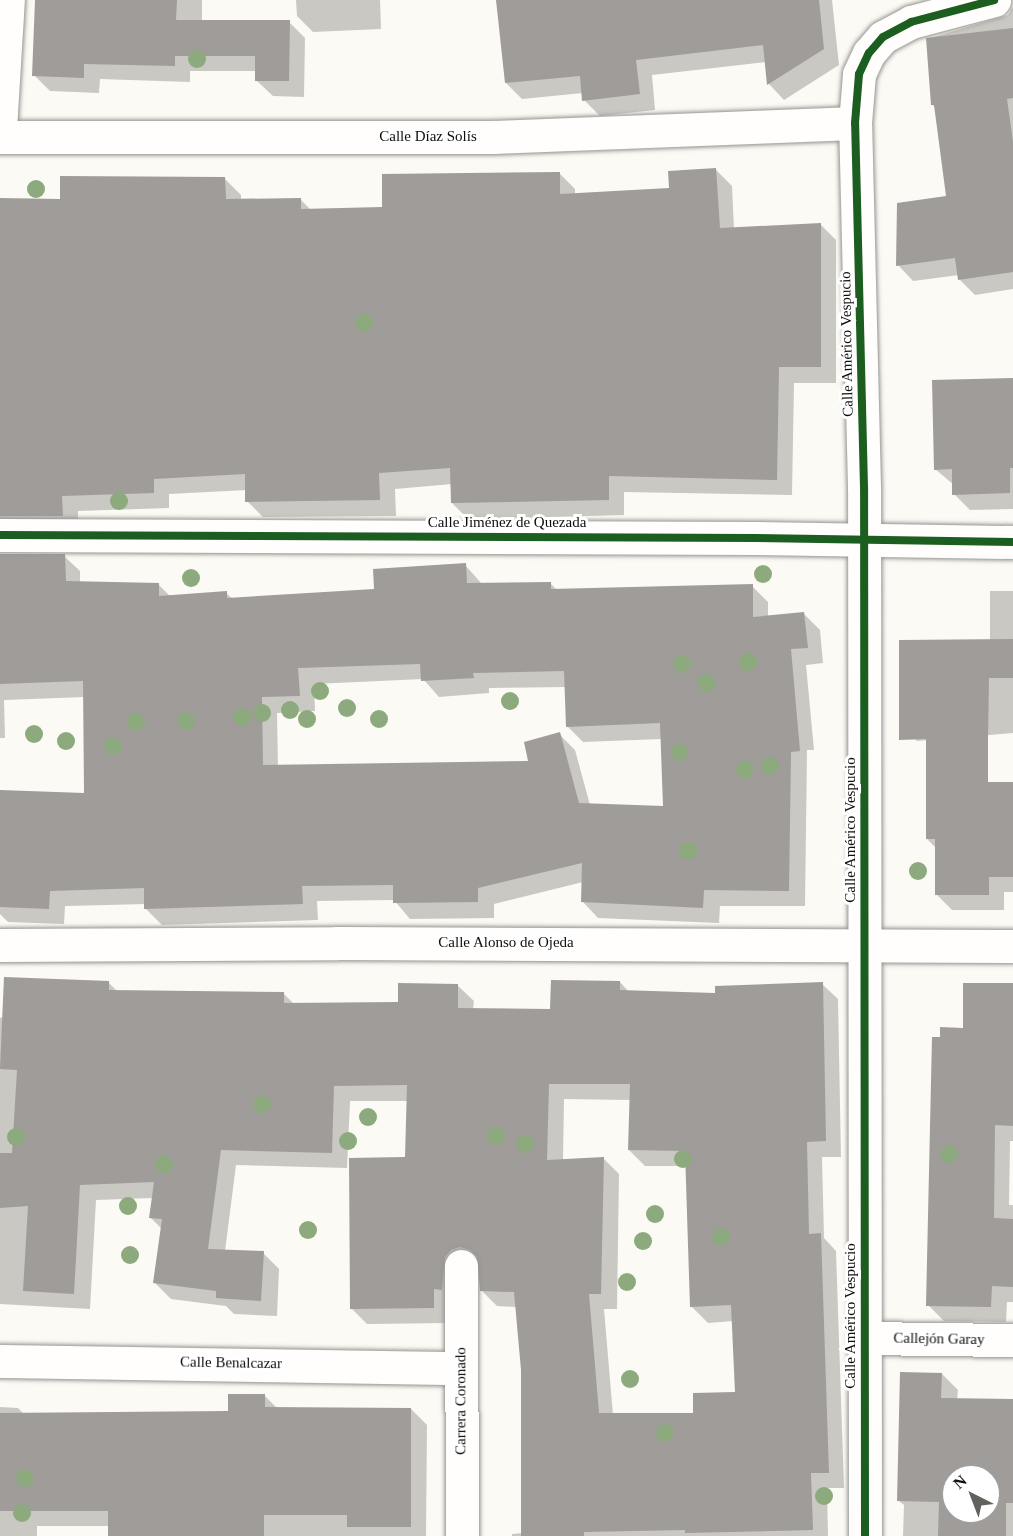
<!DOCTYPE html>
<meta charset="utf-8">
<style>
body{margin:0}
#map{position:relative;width:1013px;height:1536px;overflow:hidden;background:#fcfaf4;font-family:Georgia,serif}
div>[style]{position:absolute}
.shadow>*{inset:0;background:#0003}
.building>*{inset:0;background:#9f9c99}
.roads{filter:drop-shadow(0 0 2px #959492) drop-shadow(0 0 2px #959492)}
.street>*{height:33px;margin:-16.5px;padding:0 16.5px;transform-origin:16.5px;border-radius:16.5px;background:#fffefd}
.cycleway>*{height:8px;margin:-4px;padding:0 4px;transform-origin:4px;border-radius:4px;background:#1b5e20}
.trees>*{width:18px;height:18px;margin:-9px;border-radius:50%;background:#8caa7d}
span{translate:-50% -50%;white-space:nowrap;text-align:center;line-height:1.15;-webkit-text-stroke:6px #fff;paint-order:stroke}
.street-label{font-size:15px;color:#0e0e0e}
.north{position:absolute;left:941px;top:1464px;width:60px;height:60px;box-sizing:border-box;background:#fff;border:2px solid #9f9f9f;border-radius:50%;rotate:318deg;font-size:16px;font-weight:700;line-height:24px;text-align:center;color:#0e0e0e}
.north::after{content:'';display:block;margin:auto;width:21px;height:27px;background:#61615e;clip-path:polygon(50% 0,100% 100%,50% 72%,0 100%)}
</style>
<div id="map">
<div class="shadow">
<i style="clip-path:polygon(37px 0,202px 0,202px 21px,289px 22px,305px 38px,304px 97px,273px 96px,257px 81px,256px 71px,190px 71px,190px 82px,100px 79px,99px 93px,50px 91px,34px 75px)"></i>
<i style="clip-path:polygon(296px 0,380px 0,381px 29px,313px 32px,297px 16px)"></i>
<i style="clip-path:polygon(498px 0,832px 0,839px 65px,784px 100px,769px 84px,766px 62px,652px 75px,655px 110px,600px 116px,584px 100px,583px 93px,522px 99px,506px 83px)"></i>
<i style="clip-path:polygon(1013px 6px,1013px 289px,975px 295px,959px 279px,959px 275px,913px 281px,898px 265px,948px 197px,935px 108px,933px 105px,927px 39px,1008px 15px)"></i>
<i style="clip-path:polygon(716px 170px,732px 186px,734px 229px,820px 224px,836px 240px,836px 383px,794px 383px,792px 495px,624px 492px,624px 515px,468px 519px,452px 503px,452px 484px,395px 489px,396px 516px,263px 517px,247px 501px,247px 490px,169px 494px,169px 508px,78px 511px,78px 532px,0 531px,0 200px,61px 200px,225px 179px,241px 195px,241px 200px,300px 199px,312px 211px,384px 209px,559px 173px,575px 189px,575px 194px,671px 189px)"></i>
<i style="clip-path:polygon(1013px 379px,1013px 509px,970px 510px,954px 494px,954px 485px,935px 469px)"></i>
<i style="clip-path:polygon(evenodd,0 555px,64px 556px,80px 571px,80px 583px,158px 584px,171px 597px,226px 593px,233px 599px,376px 591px,465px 565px,482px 584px,550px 583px,558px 591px,752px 586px,768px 602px,768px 617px,804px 614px,820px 630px,823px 663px,806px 665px,814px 750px,807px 750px,805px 906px,720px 906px,719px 923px,598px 918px,583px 902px,583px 882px,494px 904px,494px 918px,410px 919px,394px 900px,317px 901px,318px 920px,162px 925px,146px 909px,146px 904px,65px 906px,64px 924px,8px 922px,0 914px,0 792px,86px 794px,85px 697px,4px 700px,5px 738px,0 738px,0 555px,423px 679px,439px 697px,489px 693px,489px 688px,566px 687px,567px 726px,583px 742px,662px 739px,665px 808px,590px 805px,575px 750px,559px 734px,530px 763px,278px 767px,277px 713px,315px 711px,314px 684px,423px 679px)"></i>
<i style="clip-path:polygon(990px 591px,1013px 591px,1013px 733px,917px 741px,901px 725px,990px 640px)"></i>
<i style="clip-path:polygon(1013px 783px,1013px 892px,1004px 892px,1004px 910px,952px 910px,936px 894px,936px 848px,927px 839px)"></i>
<i style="clip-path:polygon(evenodd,620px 982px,629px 992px,717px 994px,822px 984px,838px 999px,841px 1157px,822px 1157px,824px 1238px,836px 1251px,844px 1488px,827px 1488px,828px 1536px,512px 1536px,512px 1534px,523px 1533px,522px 1370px,517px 1307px,497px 1306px,481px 1290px,479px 1263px,477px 1263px,467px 1266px,449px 1323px,367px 1324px,351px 1308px,407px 1159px,408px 1101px,350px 1101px,347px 1168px,236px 1165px,225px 1251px,263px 1253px,279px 1269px,277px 1316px,234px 1314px,226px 1306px,171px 1299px,155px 1283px,162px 1229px,150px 1217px,153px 1198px,96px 1200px,90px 1309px,0 1304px,0 1018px,109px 983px,118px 992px,283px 993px,294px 1004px,399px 1003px,458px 986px,474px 1001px,473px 1010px,552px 1011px,620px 982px,564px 1099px,631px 1100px,629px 1150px,645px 1166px,687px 1166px,692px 1307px,708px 1323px,733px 1321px,736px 1393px,695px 1414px,613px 1415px,604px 1309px,617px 1309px,619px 1174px,603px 1158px,563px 1161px,564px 1099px)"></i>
<i style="clip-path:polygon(1013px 985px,1013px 1141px,1010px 1141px,1009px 1205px,1013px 1205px,1013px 1302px,1007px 1302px,1006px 1322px,944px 1321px,928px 1305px,942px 1039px,965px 1029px)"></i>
<i style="clip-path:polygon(evenodd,942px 1374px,958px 1390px,957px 1400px,1013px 1401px,1013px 1536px,903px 1536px,904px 1505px,899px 1501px,942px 1374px,953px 1476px,989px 1476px,989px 1512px,953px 1512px,953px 1476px)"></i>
<i style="clip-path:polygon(264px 1395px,278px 1409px,411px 1409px,427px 1425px,426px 1536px,109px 1536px,109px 1526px,37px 1526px,37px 1536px,0 1536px,0 1407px,18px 1408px,24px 1414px,229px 1412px)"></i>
</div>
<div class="building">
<i style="clip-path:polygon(35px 0,177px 0,176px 20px,290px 20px,289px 81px,255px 81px,255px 56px,175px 56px,175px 66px,84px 64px,84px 78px,32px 76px)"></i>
<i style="clip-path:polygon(496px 0,819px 0,824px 49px,767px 85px,763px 45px,636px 60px,640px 94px,582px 101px,580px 76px,505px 83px)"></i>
<i style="clip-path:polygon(1013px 28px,1013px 98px,1007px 99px,1013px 142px,1013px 272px,958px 280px,955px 258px,896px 266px,897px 203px,946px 196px,934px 105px,931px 105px,926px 38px)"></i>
<i style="clip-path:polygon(716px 168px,720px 228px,821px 223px,821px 367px,779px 367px,777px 480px,609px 476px,609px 500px,451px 503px,450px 468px,379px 473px,380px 500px,245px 502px,245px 474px,154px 479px,154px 493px,62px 496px,63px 516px,0 516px,0 198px,60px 199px,60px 176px,225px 177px,226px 199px,301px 198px,301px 209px,382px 207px,382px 174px,560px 172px,560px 194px,669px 188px,668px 171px)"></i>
<i style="clip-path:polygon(1013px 378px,1013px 468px,1010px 468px,1010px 493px,952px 495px,952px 469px,934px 470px,932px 380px)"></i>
<i style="clip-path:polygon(evenodd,0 554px,65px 554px,66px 581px,159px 583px,159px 596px,227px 591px,227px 598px,374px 589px,373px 569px,466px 563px,467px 583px,551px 582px,551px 589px,753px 584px,753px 617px,804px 612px,808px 648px,791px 649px,800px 751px,791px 752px,789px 891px,704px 890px,703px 908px,581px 902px,582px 863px,478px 888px,478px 902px,393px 903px,393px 885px,302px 886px,303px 904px,144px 909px,144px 888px,50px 891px,49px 909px,0 907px,0 790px,84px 793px,83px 681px,0 684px,0 554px,420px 664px,421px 681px,474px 678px,473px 673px,564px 671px,566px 727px,660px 723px,663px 806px,579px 803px,560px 732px,524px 742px,528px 761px,263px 765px,262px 697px,300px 696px,298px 668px,420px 664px)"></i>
<i style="clip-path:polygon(1013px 639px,1013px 678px,989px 678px,988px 739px,988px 782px,1013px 782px,1013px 877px,989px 877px,989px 895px,935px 895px,935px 839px,926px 839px,926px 739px,899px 740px,899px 640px)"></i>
<i style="clip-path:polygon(evenodd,4px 977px,109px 981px,109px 990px,284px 992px,284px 1003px,398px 1002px,398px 983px,458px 984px,458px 1008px,550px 1009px,551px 980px,620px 981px,620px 990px,715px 993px,715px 986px,823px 982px,826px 1141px,807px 1142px,809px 1234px,821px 1233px,829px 1473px,811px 1473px,813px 1530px,685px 1533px,685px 1530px,584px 1532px,584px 1536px,521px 1536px,521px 1370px,514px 1292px,480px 1291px,477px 1257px,470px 1250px,460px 1247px,451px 1250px,445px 1257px,442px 1290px,434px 1289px,434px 1308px,350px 1309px,349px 1158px,405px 1157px,407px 1085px,334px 1086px,332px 1153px,221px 1150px,208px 1249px,264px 1251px,261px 1301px,216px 1298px,216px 1291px,153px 1283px,162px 1219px,149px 1218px,154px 1182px,80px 1185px,74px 1294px,23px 1291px,28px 1206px,0 1208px,0 1153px,12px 1153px,17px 1070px,0 1069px,4px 977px,549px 1084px,630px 1084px,628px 1150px,685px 1151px,690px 1307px,731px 1305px,735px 1392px,693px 1393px,693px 1413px,599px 1413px,589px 1294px,601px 1294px,604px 1157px,547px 1160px,549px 1084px)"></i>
<i style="clip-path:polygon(963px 983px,1013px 983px,1013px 1126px,995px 1125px,994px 1218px,1013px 1219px,1013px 1287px,992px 1286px,991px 1307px,926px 1306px,932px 1037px,940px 1037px,940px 1027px,963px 1028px)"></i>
<i style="clip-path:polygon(evenodd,900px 1372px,942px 1373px,941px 1398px,1013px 1399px,1013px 1503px,1006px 1503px,1006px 1536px,938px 1536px,939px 1502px,897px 1501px,900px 1372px,953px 1476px,989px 1476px,989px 1512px,953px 1512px,953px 1476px)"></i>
<i style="clip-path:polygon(228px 1394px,265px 1394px,265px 1407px,411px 1408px,411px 1527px,347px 1527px,347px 1515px,264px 1515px,264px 1536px,108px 1536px,108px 1511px,0 1511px,0 1413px,228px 1411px)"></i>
</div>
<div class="roads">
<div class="street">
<i style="left:0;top:129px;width:129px;rotate:-86.5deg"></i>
<i style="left:0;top:137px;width:491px"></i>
<i style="left:491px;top:137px;width:364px;rotate:-2.2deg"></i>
<i style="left:0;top:535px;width:756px;rotate:0.23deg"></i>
<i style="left:756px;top:538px;width:257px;rotate:0.9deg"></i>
<i style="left:0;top:945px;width:337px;rotate:-0.3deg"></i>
<i style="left:337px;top:943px;width:676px;rotate:0.25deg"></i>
<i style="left:461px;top:1266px;width:270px;rotate:89.8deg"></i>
<i style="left:865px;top:1338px;width:148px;rotate:0.8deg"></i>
<i style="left:0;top:1361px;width:461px;rotate:0.9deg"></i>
<i style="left:865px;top:1536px;width:1049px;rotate:-90.05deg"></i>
<i style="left:864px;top:487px;width:364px;rotate:-91.4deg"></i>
<i style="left:855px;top:123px;width:49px;rotate:-85.3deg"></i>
<i style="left:859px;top:74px;width:23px;rotate:-65deg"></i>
<i style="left:869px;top:53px;width:21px;rotate:-49deg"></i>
<i style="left:883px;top:37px;width:32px;rotate:-28deg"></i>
<i style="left:911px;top:22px;width:86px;rotate:-14.8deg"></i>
</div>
</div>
<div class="cycleway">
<i style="left:0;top:535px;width:756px;rotate:0.23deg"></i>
<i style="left:756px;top:538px;width:257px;rotate:0.9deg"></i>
<i style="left:865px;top:1536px;width:1049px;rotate:-90.05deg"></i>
<i style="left:864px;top:487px;width:364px;rotate:-91.4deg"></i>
<i style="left:855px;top:123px;width:49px;rotate:-85.3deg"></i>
<i style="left:859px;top:74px;width:23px;rotate:-65deg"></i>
<i style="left:869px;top:53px;width:21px;rotate:-49deg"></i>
<i style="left:883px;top:37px;width:32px;rotate:-28deg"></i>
<i style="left:911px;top:22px;width:86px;rotate:-14.8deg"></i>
</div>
<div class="trees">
<i style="left:197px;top:59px"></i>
<i style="left:36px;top:189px"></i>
<i style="left:364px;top:323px"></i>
<i style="left:119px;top:501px"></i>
<i style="left:763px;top:574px"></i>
<i style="left:191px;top:578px"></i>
<i style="left:748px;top:662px"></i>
<i style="left:682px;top:664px"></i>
<i style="left:707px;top:683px"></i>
<i style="left:320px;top:691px"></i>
<i style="left:510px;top:701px"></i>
<i style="left:347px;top:708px"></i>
<i style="left:290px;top:710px"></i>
<i style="left:262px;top:713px"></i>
<i style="left:242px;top:717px"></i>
<i style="left:307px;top:719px"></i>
<i style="left:379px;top:719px"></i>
<i style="left:186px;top:721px"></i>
<i style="left:136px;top:722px"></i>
<i style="left:34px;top:734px"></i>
<i style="left:66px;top:741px"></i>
<i style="left:113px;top:746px"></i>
<i style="left:679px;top:752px"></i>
<i style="left:770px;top:766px"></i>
<i style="left:745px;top:770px"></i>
<i style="left:688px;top:851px"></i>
<i style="left:918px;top:871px"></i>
<i style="left:262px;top:1104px"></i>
<i style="left:368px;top:1117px"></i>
<i style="left:496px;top:1136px"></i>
<i style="left:16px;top:1137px"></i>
<i style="left:348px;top:1141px"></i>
<i style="left:525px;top:1144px"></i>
<i style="left:949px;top:1154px"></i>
<i style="left:683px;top:1159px"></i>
<i style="left:164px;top:1164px"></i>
<i style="left:128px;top:1206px"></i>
<i style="left:655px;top:1214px"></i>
<i style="left:308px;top:1230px"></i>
<i style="left:721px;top:1237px"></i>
<i style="left:643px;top:1241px"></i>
<i style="left:130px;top:1255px"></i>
<i style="left:627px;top:1282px"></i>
<i style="left:630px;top:1379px"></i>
<i style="left:665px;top:1433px"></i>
<i style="left:25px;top:1478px"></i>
<i style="left:824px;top:1496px"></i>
<i style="left:22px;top:1513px"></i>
</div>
<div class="street-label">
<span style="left:428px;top:137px">Calle Díaz Solís</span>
<span style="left:847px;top:344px;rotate:-91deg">Calle Américo Vespucio</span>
<span style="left:507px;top:523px">Calle Jiménez de Quezada</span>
<span style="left:851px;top:830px;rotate:-90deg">Calle Américo Vespucio</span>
<span style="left:506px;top:943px">Calle Alonso de Ojeda</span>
<span style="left:851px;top:1316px;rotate:-90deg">Calle Américo Vespucio</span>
<span style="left:939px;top:1339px;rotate:1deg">Callejón Garay</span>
<span style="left:231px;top:1363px;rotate:1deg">Calle Benalcazar</span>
<span style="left:461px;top:1401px;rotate:-90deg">Carrera Coronado</span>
</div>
<div class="north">N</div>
</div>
